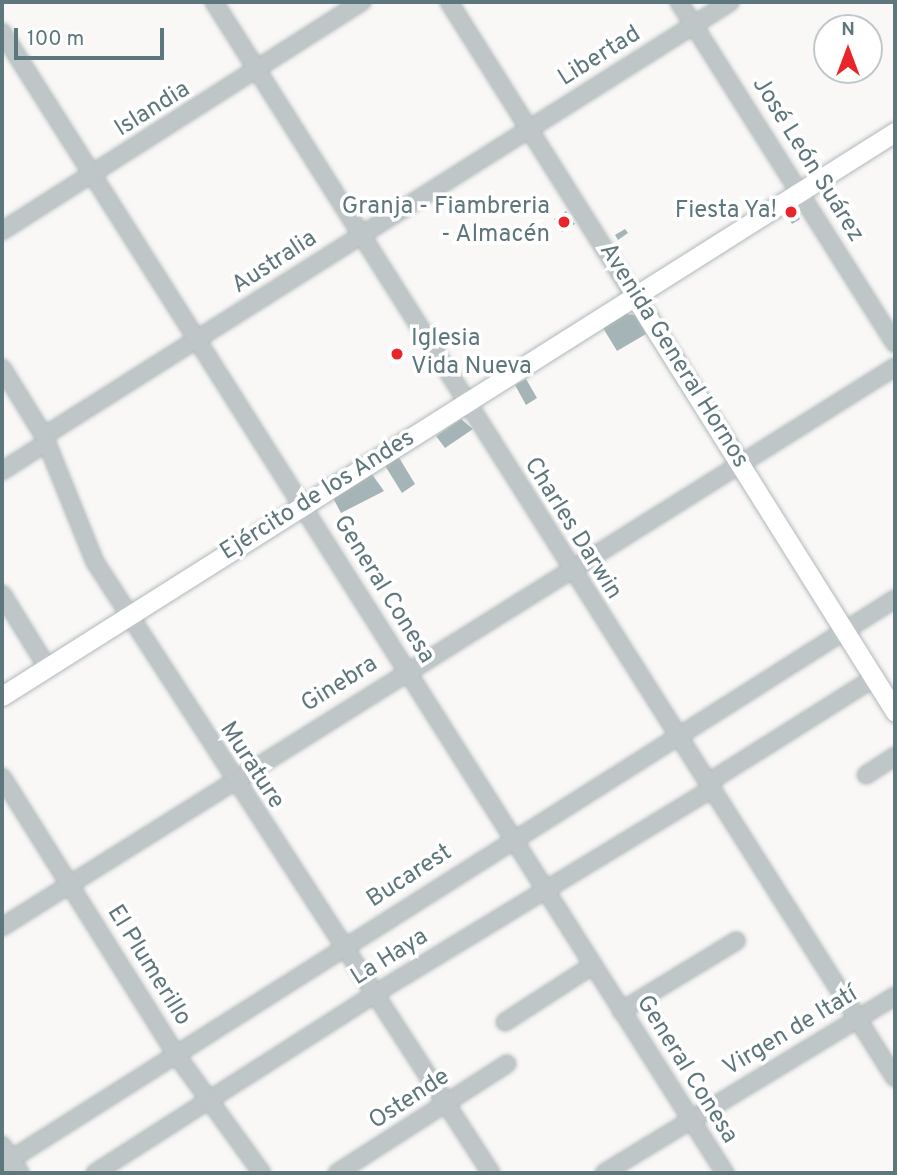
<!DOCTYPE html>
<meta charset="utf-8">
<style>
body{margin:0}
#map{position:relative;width:897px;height:1175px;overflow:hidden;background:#f9f8f6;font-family:Overpass,sans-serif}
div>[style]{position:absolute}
.building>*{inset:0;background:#a5b4b6}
.roads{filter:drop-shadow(0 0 2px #b0b9bb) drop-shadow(0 0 2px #b0b9bb)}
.minor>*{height:16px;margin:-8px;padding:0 8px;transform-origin:8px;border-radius:8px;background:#bfc6c8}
.major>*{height:19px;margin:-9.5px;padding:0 9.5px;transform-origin:9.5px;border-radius:9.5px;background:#fff}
.dots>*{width:19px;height:19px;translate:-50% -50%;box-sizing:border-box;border:4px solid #fff;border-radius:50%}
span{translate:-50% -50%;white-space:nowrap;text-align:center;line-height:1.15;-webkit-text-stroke:7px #fff;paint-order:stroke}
.street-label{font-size:24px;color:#5e777c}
.poi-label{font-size:24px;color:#5e777c}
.right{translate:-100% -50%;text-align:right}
.left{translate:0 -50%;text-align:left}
.frame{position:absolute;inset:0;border:4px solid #5e777c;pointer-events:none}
.north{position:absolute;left:813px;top:14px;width:70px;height:70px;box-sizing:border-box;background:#fff;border:2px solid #bfc9cb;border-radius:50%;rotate:0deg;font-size:19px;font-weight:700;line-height:28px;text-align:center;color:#5e777c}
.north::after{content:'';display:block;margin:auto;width:24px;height:32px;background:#ea2529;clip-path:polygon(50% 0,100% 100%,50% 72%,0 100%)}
.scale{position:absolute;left:14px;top:28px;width:150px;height:32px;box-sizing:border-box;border:4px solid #5e777c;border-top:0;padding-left:9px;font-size:21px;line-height:24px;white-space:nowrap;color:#5e777c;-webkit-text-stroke:5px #fff;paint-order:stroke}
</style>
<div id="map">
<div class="building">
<i style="clip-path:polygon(791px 208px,800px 219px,792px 224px,785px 211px)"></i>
<i style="clip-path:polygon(566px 211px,575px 224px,562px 232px,554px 219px)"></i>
<i style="clip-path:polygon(625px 229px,628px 233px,618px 240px,615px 235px)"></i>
<i style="clip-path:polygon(626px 314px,635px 315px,646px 334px,617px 351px,603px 328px)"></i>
<i style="clip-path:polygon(526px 379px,537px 398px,526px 405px,515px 385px)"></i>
<i style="clip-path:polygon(461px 419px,473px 429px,445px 448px,436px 436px)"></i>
<i style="clip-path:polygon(398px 456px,415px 484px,402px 493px,384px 464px)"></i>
<i style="clip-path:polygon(371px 473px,384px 491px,341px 513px,333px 498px)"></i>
</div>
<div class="roads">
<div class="minor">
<i style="left:214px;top:2px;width:1273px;rotate:57.67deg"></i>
<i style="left:449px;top:2px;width:349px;rotate:57.8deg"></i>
<i style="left:679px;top:2px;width:404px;rotate:57.7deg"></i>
<i style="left:2px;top:32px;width:1351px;rotate:57.64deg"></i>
<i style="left:2px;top:231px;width:427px;rotate:-32.5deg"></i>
<i style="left:2px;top:368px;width:80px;rotate:58.3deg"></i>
<i style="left:44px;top:436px;width:136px;rotate:68deg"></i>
<i style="left:95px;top:562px;width:728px;rotate:57.05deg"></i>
<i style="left:44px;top:436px;width:812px;rotate:-32.32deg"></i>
<i style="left:2px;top:471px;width:52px;rotate:-32.5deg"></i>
<i style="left:2px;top:594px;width:86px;rotate:58.3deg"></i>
<i style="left:866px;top:775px;width:35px;rotate:-33deg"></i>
<i style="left:2px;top:777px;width:326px;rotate:57.9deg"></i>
<i style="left:175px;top:1053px;width:148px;rotate:54.1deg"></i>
<i style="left:709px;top:782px;width:195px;rotate:-32.2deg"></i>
<i style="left:2px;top:927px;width:1054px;rotate:-32.09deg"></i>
<i style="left:621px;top:1011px;width:135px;rotate:-31.3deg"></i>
<i style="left:505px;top:1022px;width:105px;rotate:-32.9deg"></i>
<i style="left:2px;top:1145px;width:33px;rotate:57deg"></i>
<i style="left:2px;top:1165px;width:1057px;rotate:-32.37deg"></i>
<i style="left:95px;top:1173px;width:334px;rotate:-32.6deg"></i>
<i style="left:376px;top:993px;width:394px;rotate:-31.3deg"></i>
<i style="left:337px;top:1173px;width:202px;rotate:-32.7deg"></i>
<i style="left:604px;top:1173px;width:341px;rotate:-31.3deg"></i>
</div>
<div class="major">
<i style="left:635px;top:297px;width:490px;rotate:57.9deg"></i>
<i style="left:2px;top:696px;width:1056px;rotate:-32.28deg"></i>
</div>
</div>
<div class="dots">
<i style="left:791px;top:212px;background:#ea2529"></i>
<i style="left:564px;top:222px;background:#ea2529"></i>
<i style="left:397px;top:354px;background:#ea2529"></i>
</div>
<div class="street-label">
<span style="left:600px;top:57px;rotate:-32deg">Libertad</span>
<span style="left:153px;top:110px;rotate:-32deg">Islandia</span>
<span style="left:807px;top:160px;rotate:58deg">José León Suárez</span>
<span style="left:275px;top:263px;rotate:-33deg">Australia</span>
<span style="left:673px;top:356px;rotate:58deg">Avenida General Hornos</span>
<span style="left:318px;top:496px;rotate:-32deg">Ejército de los Andes</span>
<span style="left:572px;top:529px;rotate:58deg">Charles Darwin</span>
<span style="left:383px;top:590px;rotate:58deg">General Conesa</span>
<span style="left:340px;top:685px;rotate:-32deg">Ginebra</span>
<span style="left:251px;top:766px;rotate:57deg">Murature</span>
<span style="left:410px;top:877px;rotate:-33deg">Bucarest</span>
<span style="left:390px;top:958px;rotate:-32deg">La Haya</span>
<span style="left:148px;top:966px;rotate:58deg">El Plumerillo</span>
<span style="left:791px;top:1032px;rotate:-31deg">Virgen de Itatí</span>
<span style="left:686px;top:1070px;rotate:58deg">General Conesa</span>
<span style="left:410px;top:1100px;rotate:-33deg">Ostende</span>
</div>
<div class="poi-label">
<span class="right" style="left:550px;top:222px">Granja - Fiambreria<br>- Almacén</span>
<span class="right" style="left:777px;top:212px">Fiesta Ya!</span>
<span class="left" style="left:411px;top:354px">Iglesia<br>Vida Nueva</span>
</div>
<div class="frame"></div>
<div class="north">N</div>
<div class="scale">100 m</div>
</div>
